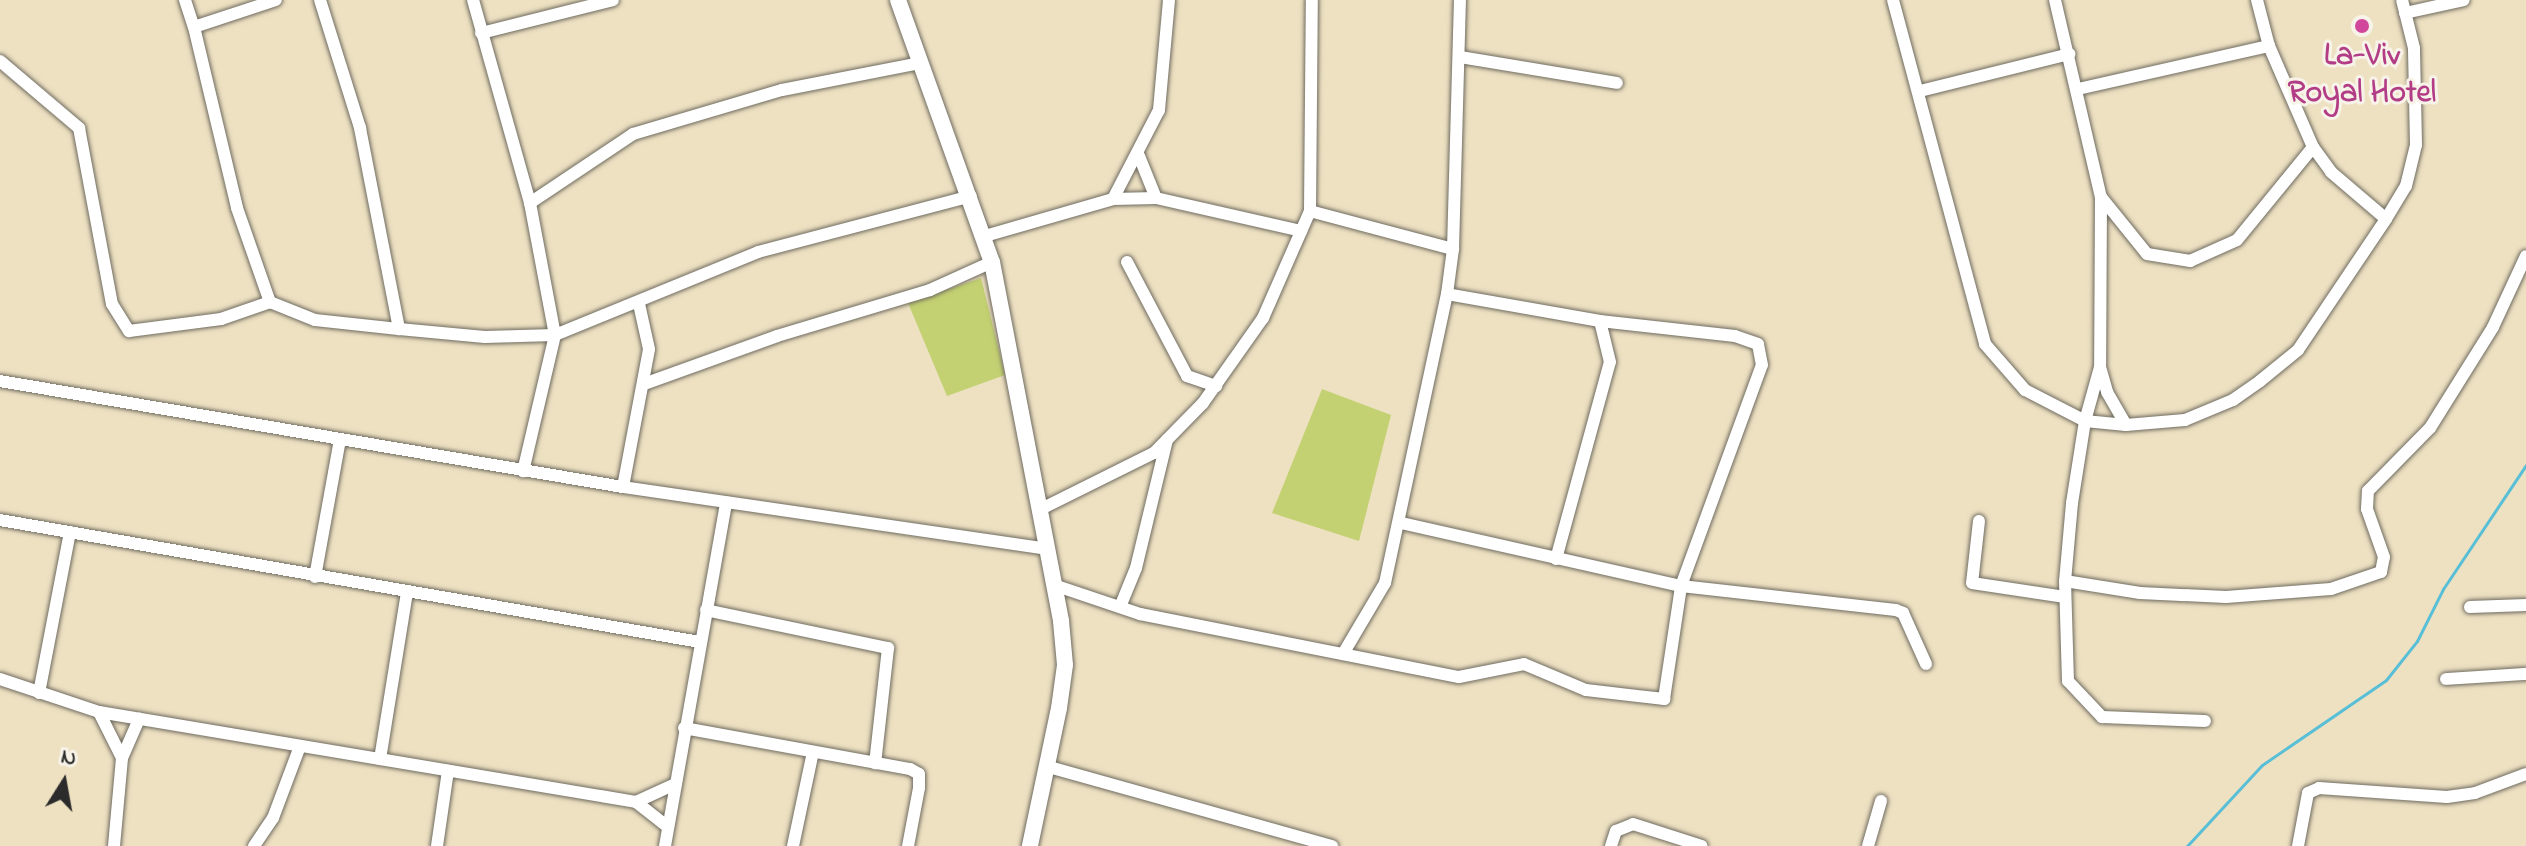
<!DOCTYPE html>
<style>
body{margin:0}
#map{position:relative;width:2526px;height:846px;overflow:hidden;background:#eee1c2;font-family:"Indie Flower",sans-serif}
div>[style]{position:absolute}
.green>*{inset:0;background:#c3d172}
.stream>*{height:3px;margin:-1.5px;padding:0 1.5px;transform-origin:1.5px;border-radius:1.5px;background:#59bfd7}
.roads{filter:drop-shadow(0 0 2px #6f6b60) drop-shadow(0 0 2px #6f6b60)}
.minor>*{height:12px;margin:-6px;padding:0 6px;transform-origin:6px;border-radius:6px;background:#fff}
.tertiary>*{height:16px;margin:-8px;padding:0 8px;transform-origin:8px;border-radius:8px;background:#fff}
.dots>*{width:22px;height:22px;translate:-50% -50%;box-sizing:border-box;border:4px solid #f7f3e8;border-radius:50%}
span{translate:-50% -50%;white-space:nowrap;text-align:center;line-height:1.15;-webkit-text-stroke:6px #f7f3e8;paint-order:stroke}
.hotel-label{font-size:32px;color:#b23c85;font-weight:700}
.north{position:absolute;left:24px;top:742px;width:80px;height:80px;-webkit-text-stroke:6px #f7f3e8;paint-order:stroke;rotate:11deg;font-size:22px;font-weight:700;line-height:32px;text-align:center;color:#2b2b2b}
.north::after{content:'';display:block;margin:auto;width:28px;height:36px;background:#2b2b2b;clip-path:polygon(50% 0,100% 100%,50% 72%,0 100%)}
</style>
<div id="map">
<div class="green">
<i style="clip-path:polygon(981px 278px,1005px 375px,947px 396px,908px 303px)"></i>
<i style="clip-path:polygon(1322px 389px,1391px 415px,1359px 541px,1272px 513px)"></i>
</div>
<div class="stream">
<i style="left:2187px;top:846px;width:110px;rotate:-47.2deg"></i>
<i style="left:2262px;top:765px;width:150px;rotate:-34.4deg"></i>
<i style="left:2386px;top:680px;width:50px;rotate:-51.5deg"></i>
<i style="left:2417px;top:641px;width:58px;rotate:-63.4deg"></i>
<i style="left:2443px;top:589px;width:149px;rotate:-56.2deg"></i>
</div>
<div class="roads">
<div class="minor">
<i style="left:185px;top:0;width:28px;rotate:72deg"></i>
<i style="left:194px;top:27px;width:86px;rotate:-18.2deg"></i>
<i style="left:320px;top:0;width:134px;rotate:72.6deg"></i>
<i style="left:360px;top:128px;width:205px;rotate:79deg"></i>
<i style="left:399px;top:329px;width:86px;rotate:5.3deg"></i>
<i style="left:485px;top:337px;width:70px;rotate:-1.6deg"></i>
<i style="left:555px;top:335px;width:219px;rotate:-22.2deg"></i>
<i style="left:758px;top:252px;width:220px;rotate:-14.7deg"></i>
<i style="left:473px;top:0;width:211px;rotate:74.3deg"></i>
<i style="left:530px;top:203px;width:134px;rotate:79.3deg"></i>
<i style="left:555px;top:335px;width:140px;rotate:103.2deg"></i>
<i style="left:1893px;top:0;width:356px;rotate:75deg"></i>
<i style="left:1985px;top:344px;width:61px;rotate:49deg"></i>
<i style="left:2025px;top:390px;width:68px;rotate:27.3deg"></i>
<i style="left:2085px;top:421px;width:41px;rotate:5.6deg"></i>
<i style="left:2126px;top:425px;width:59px;rotate:-4.8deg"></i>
<i style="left:2185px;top:420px;width:52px;rotate:-22.6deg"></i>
<i style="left:2233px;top:400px;width:33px;rotate:-35deg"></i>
<i style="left:2260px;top:381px;width:49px;rotate:-39.2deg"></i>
<i style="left:2298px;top:350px;width:158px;rotate:-56.1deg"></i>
<i style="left:2386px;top:219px;width:39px;rotate:-59deg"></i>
<i style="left:2406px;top:186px;width:42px;rotate:-76.3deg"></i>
<i style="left:2416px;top:145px;width:97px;rotate:-91.2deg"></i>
<i style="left:2414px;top:48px;width:49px;rotate:-104deg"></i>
<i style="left:2055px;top:0;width:202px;rotate:76.9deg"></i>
<i style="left:2101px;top:197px;width:170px;rotate:90.3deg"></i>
<i style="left:2100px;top:367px;width:26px;rotate:74deg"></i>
<i style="left:2107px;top:392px;width:38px;rotate:60deg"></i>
<i style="left:2257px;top:0;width:48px;rotate:75.4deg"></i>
<i style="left:2269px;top:46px;width:110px;rotate:66.5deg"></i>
<i style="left:2313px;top:147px;width:31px;rotate:54deg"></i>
<i style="left:2331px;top:172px;width:72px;rotate:40.5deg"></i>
<i style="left:2405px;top:13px;width:60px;rotate:-12.4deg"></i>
<i style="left:194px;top:27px;width:186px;rotate:76.6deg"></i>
<i style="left:237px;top:208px;width:100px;rotate:70.7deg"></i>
<i style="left:270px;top:302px;width:48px;rotate:21.8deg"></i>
<i style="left:315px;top:320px;width:84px;rotate:6.1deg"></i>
<i style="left:481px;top:33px;width:136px;rotate:-14deg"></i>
<i style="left:1460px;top:57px;width:159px;rotate:9.4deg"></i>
<i style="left:0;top:61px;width:104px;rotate:40.3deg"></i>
<i style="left:79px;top:128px;width:179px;rotate:79.4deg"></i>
<i style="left:112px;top:304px;width:32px;rotate:58deg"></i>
<i style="left:129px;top:331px;width:93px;rotate:-7.4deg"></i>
<i style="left:221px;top:319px;width:52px;rotate:-19.1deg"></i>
<i style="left:2078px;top:89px;width:196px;rotate:-12.7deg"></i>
<i style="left:1920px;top:91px;width:154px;rotate:-13.9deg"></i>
<i style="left:1139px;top:156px;width:45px;rotate:68deg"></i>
<i style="left:2101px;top:197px;width:73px;rotate:51.1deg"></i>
<i style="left:2147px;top:254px;width:44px;rotate:9.2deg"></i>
<i style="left:2190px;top:261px;width:51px;rotate:-24.1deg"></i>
<i style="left:2237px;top:240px;width:120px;rotate:-50.7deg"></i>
<i style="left:1113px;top:199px;width:43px;rotate:-1.3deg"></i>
<i style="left:1156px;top:198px;width:149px;rotate:12.8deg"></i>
<i style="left:530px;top:203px;width:124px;rotate:-33.8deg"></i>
<i style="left:633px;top:134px;width:155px;rotate:-16.5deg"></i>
<i style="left:782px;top:90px;width:140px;rotate:-11.1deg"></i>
<i style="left:1310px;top:211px;width:148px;rotate:14.9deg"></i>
<i style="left:985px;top:236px;width:133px;rotate:-16.1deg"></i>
<i style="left:1113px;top:199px;width:100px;rotate:-62.7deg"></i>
<i style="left:1159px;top:110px;width:110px;rotate:-84.8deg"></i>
<i style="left:1127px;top:262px;width:129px;rotate:62.2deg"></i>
<i style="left:1187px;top:376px;width:31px;rotate:19deg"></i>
<i style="left:2100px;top:367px;width:56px;rotate:105.5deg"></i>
<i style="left:2085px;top:421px;width:83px;rotate:99deg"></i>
<i style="left:2072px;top:503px;width:78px;rotate:95.1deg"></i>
<i style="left:2065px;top:581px;width:100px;rotate:88.3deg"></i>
<i style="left:2068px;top:681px;width:50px;rotate:46.6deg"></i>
<i style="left:2102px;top:717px;width:103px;rotate:2.2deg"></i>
<i style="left:0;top:381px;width:632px;rotate:9.66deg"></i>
<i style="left:623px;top:487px;width:429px;rotate:8.3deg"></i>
<i style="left:644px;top:384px;width:141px;rotate:-19.8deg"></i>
<i style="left:777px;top:336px;width:160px;rotate:-16.7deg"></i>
<i style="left:930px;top:290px;width:68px;rotate:-24.3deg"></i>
<i style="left:623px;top:487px;width:140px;rotate:-79.3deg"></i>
<i style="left:649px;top:349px;width:46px;rotate:-102.5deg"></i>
<i style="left:1041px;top:509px;width:126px;rotate:-26.4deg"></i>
<i style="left:1154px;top:453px;width:70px;rotate:-45.6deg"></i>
<i style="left:1203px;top:403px;width:104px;rotate:-54.8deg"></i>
<i style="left:1263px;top:318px;width:117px;rotate:-66.3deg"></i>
<i style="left:1310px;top:211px;width:211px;rotate:-89.5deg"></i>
<i style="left:0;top:520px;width:711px;rotate:9.89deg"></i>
<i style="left:1979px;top:521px;width:62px;rotate:96.4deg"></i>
<i style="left:1972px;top:583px;width:94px;rotate:8.6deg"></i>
<i style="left:1401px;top:523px;width:287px;rotate:12.7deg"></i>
<i style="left:1681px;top:586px;width:216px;rotate:6.4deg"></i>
<i style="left:1896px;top:610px;width:8px;rotate:23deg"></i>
<i style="left:1903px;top:613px;width:56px;rotate:65.7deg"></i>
<i style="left:1556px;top:559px;width:204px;rotate:-74.7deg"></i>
<i style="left:1610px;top:362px;width:42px;rotate:-103.7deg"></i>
<i style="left:315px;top:577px;width:140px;rotate:-79.7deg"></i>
<i style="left:2065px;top:581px;width:76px;rotate:9.1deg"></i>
<i style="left:2140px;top:593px;width:86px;rotate:2.7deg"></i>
<i style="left:2226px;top:597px;width:105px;rotate:-4.4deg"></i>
<i style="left:2331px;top:589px;width:53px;rotate:-18.8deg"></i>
<i style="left:2381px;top:572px;width:15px;rotate:-79deg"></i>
<i style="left:2384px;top:557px;width:51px;rotate:-109.5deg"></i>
<i style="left:2367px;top:509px;width:18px;rotate:-87deg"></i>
<i style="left:2368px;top:491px;width:88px;rotate:-45.5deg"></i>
<i style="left:2430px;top:428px;width:119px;rotate:-58deg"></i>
<i style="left:2493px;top:327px;width:78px;rotate:-65.1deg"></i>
<i style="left:1054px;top:585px;width:91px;rotate:18.6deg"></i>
<i style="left:1140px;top:614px;width:325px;rotate:11.2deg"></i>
<i style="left:1459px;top:677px;width:66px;rotate:-11.3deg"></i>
<i style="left:1524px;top:664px;width:67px;rotate:22.8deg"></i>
<i style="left:1586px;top:690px;width:79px;rotate:6.6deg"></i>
<i style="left:1664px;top:699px;width:114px;rotate:-81.4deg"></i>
<i style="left:1681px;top:586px;width:235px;rotate:-69.9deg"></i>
<i style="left:1762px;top:365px;width:21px;rotate:-101deg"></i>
<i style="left:1758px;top:344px;width:24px;rotate:-161deg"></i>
<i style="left:1735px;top:336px;width:136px;rotate:-173.7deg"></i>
<i style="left:1600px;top:321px;width:155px;rotate:-170deg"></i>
<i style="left:1120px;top:607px;width:42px;rotate:-67.7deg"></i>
<i style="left:1136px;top:568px;width:132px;rotate:-76.4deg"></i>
<i style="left:2470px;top:607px;width:56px;rotate:-2deg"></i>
<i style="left:706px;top:610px;width:186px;rotate:11.8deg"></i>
<i style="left:888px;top:648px;width:116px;rotate:96.4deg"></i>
<i style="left:1343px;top:654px;width:82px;rotate:-59.4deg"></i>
<i style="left:1385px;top:583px;width:296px;rotate:-77.9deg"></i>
<i style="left:1447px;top:294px;width:45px;rotate:-82.4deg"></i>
<i style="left:1453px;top:249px;width:249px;rotate:-88.4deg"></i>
<i style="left:0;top:679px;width:104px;rotate:18.4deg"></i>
<i style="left:99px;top:712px;width:544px;rotate:9.51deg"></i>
<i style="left:636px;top:802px;width:37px;rotate:38deg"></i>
<i style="left:2446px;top:679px;width:80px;rotate:-3.6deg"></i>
<i style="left:39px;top:693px;width:164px;rotate:-79.1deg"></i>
<i style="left:99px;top:712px;width:51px;rotate:63.4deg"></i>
<i style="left:684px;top:728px;width:230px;rotate:10.3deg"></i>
<i style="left:910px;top:769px;width:10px;rotate:29deg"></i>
<i style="left:919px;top:774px;width:14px;rotate:90deg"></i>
<i style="left:919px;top:788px;width:59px;rotate:100.7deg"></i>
<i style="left:380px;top:759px;width:169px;rotate:-80.8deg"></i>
<i style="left:1049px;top:767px;width:294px;rotate:15.6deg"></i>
<i style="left:636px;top:802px;width:41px;rotate:-24.7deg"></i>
<i style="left:114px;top:846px;width:88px;rotate:-84.8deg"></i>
<i style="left:122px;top:758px;width:43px;rotate:-66.4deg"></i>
<i style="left:254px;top:846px;width:34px;rotate:-56deg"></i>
<i style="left:273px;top:818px;width:77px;rotate:-69.4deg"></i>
<i style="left:437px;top:846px;width:76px;rotate:-81.7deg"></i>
<i style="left:665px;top:846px;width:349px;rotate:-79.9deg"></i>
<i style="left:793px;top:846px;width:96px;rotate:-78deg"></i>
<i style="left:1611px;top:846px;width:16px;rotate:-72deg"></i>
<i style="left:1616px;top:831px;width:18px;rotate:-22deg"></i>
<i style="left:1633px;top:824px;width:72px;rotate:17.7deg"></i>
<i style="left:1868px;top:846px;width:47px;rotate:-73.9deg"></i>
<i style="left:2298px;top:846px;width:54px;rotate:-79.3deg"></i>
<i style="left:2308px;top:793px;width:12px;rotate:-24deg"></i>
<i style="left:2319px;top:788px;width:128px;rotate:4deg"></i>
<i style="left:2447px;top:797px;width:28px;rotate:-8deg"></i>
<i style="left:2475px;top:793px;width:54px;rotate:-20.4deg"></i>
</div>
<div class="tertiary">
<i style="left:898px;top:0;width:278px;rotate:70.3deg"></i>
<i style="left:992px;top:262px;width:366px;rotate:79.1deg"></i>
<i style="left:1061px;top:621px;width:44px;rotate:84.8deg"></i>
<i style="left:1065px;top:665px;width:43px;rotate:97.9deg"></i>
<i style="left:1059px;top:708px;width:141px;rotate:101.9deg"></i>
</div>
</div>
<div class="dots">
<i style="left:2362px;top:26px;background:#d1479c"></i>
</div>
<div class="hotel-label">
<span style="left:2362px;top:76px">La-Viv<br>Royal Hotel</span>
</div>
<div class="north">N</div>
</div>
